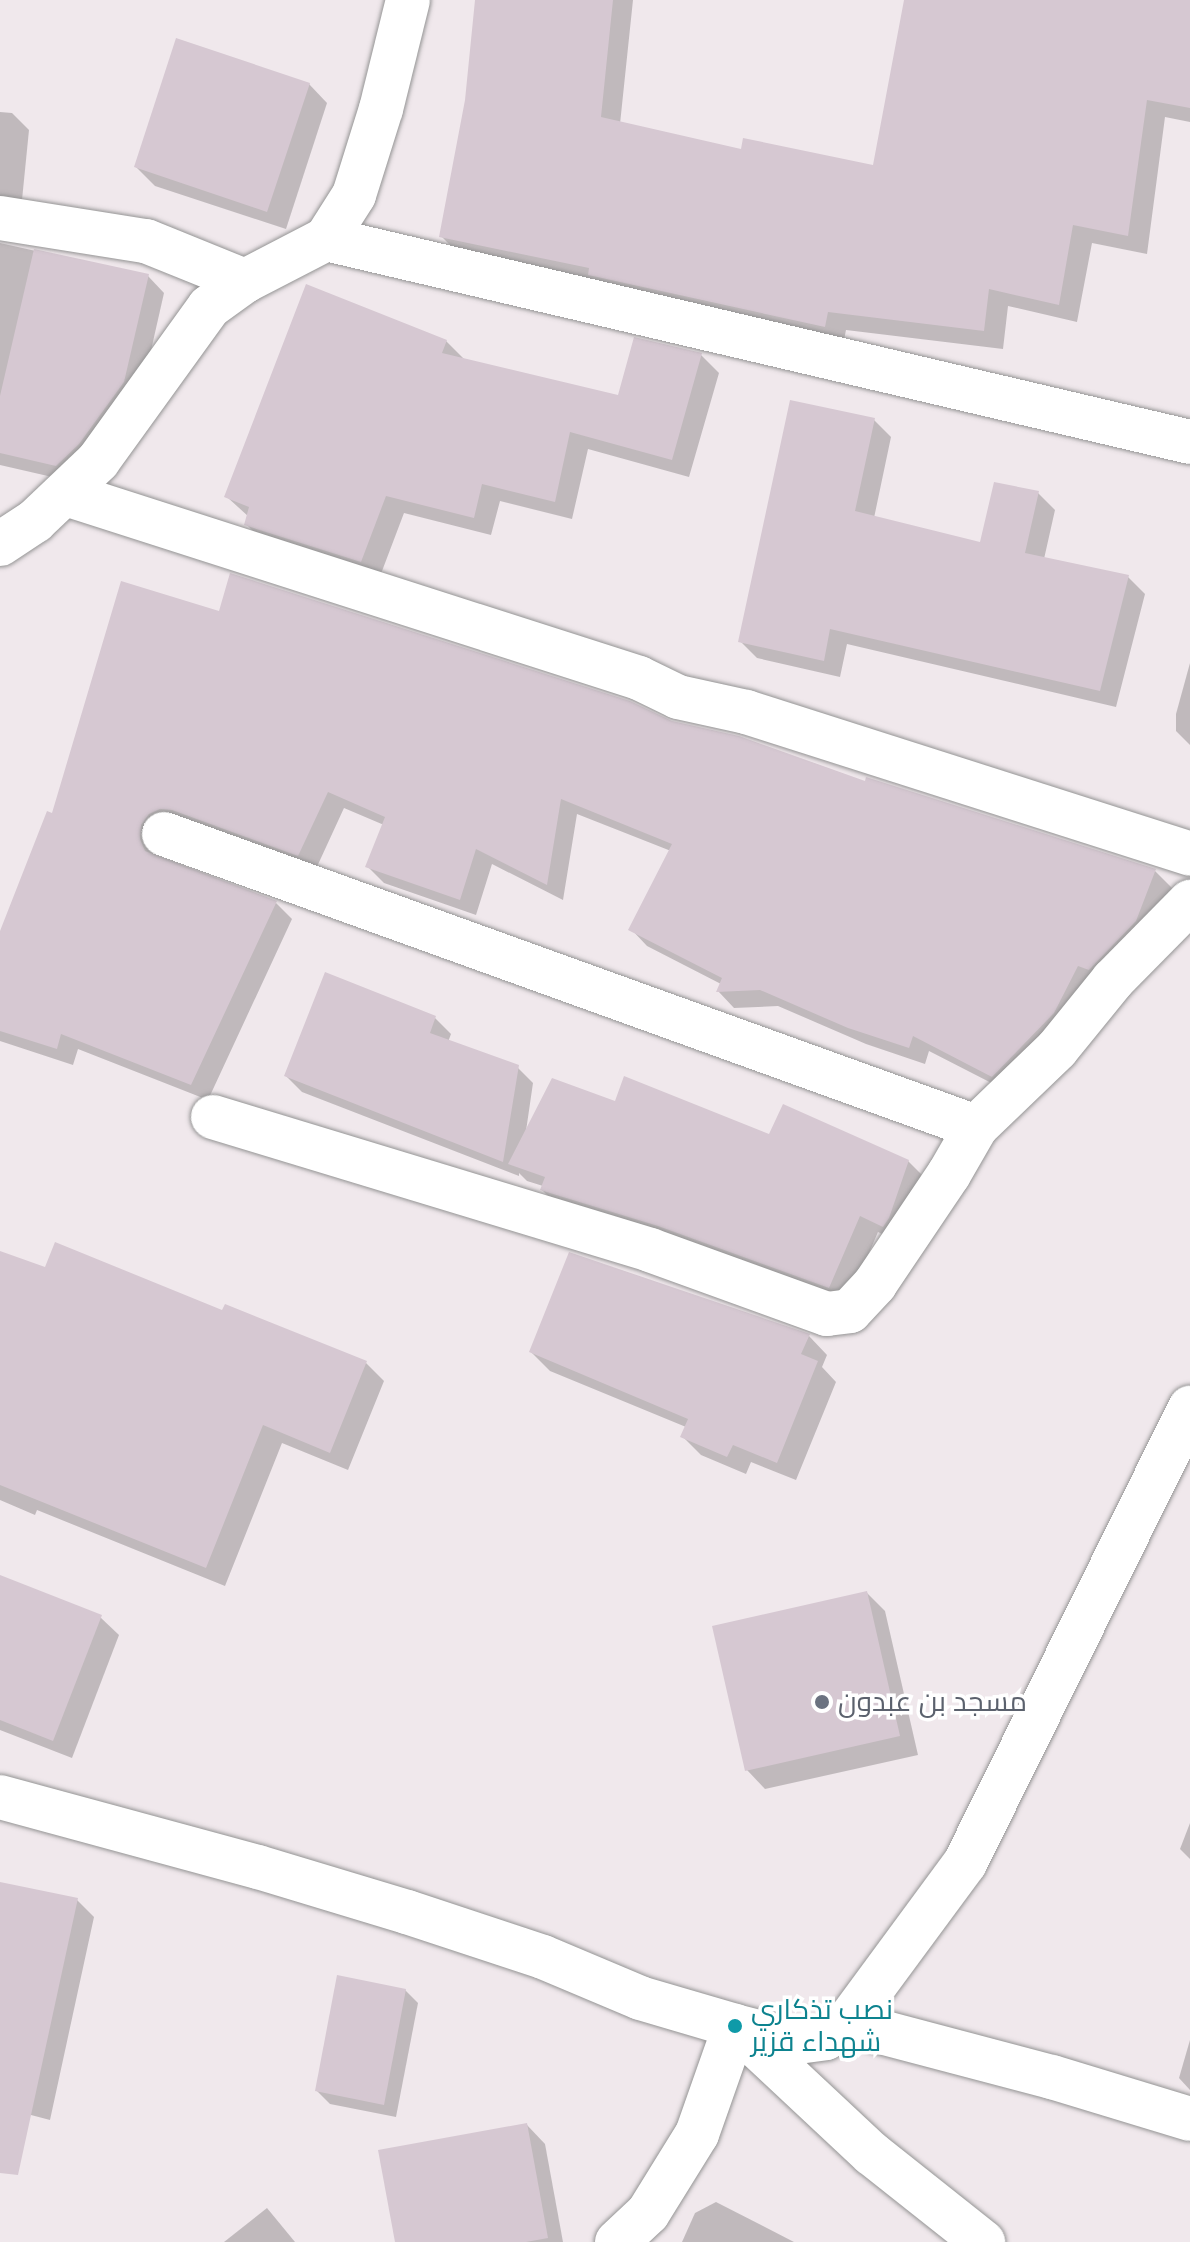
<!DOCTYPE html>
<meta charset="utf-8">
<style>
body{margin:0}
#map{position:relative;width:1190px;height:2242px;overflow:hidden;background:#f0e8ec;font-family:Raleway,Cairo,sans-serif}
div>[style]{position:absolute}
.shadow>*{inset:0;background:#0003}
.building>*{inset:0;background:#d6c8d2}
.roads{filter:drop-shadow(0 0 2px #949494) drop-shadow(0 0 2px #949494)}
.minor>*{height:44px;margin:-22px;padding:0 22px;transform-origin:22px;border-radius:22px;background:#fff}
.dots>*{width:22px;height:22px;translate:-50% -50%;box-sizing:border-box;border:4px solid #fff;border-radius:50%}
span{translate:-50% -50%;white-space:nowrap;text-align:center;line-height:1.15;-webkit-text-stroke:7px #fff;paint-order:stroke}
.worship-label{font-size:28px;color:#5b616d}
.left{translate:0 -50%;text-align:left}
.culture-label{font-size:28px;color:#0d838f}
</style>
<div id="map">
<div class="shadow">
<i style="clip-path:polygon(477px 0,633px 0,620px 124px,742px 151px,875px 167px,906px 0,1190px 0,1190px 122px,1165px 117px,1147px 254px,1092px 243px,1077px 322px,1008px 306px,1003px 349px,846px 330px,843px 345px,460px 255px,441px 236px,467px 100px)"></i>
<i style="clip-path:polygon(309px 84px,327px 103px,286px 229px,155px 186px,136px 167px)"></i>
<i style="clip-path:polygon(0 112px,12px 113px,29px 130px,21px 210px,0 216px)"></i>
<i style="clip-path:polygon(0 243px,148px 276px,164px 293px,140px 399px,74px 482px,0 465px)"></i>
<i style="clip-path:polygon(446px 341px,464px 359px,619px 397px,701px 355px,719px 373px,689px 477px,588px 449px,572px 519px,500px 501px,491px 535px,404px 513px,379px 579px,264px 542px,246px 524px,249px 517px,227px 497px)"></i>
<i style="clip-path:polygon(874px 420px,891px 437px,874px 518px,981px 544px,1038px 493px,1055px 510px,1044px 559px,1128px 577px,1145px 594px,1116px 707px,847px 644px,840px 677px,757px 658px,740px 641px)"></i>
<i style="clip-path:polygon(220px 613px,672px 723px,1155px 871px,1172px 888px,1152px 938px,1009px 1092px,929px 1051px,925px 1064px,866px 1044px,778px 1006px,734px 1008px,718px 991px,721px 984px,647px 946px,631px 929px,671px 851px,577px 814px,563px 900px,492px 864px,476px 915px,384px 883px,368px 867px,384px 825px,344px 808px,315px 871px,156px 843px,155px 857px,276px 903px,292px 919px,208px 1100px,78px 1049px,73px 1065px,0 1041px,0 937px,53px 815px)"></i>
<i style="clip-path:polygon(1190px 663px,1190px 745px,1176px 731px,1176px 714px)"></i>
<i style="clip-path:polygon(435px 1018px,451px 1034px,448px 1042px,517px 1067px,533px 1083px,526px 1131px,616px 1103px,770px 1137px,908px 1161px,926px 1179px,901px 1243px,878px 1232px,847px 1304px,559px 1207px,542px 1190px,543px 1186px,527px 1181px,519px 1173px,519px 1176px,302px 1092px,286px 1076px)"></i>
<i style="clip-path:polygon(0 1253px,46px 1269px,224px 1313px,366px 1363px,384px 1381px,348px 1470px,282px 1443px,225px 1586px,37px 1510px,35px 1515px,0 1500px)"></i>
<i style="clip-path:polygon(809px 1336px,827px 1355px,822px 1367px,836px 1382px,796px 1480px,751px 1462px,746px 1474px,701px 1455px,682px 1436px,686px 1427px,550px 1371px,531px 1352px)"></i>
<i style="clip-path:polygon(0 1577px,100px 1617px,119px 1635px,72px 1758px,0 1730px)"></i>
<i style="clip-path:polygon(867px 1593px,885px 1611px,918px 1755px,765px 1789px,747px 1770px)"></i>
<i style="clip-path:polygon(1190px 1823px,1190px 1859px,1180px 1849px)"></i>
<i style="clip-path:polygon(0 1884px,77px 1900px,94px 1917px,50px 2120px,12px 2110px,0 2162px)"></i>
<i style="clip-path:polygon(405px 1990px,418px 2003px,396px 2117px,330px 2104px,317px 2091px)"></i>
<i style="clip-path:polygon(1190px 2040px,1190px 2090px,1179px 2078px)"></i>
<i style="clip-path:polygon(527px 2125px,545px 2144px,563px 2242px,397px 2242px)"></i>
<i style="clip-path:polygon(716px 2202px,794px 2242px,682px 2242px,695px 2213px)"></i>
<i style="clip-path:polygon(267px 2208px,295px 2242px,224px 2242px)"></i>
</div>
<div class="building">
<i style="clip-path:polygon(475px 0,613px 0,601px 117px,741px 149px,743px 138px,873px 165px,904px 0,1190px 0,1190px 108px,1147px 100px,1128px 236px,1073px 225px,1059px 305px,989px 289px,984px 331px,828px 312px,825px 327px,588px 275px,589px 268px,439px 237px,465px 100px)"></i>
<i style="clip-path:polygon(176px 38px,310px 83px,267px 212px,134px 167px)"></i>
<i style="clip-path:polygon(34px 249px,149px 274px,124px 382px,79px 444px,56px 466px,0 453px,0 396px)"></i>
<i style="clip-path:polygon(306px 284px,447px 340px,442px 353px,618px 395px,634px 337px,702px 353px,672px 460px,570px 432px,555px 502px,482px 484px,474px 518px,386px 496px,361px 562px,244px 525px,249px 507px,224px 497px)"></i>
<i style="clip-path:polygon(790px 400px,875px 418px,855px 511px,980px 542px,994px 482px,1039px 491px,1025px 553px,1129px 575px,1100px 691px,830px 629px,824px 661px,738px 642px)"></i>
<i style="clip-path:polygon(230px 573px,630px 701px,672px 721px,739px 736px,865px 781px,866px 777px,1156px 869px,1136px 921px,1089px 970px,1078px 966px,1054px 1013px,992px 1077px,913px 1036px,909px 1048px,848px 1028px,760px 990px,716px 992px,722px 978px,628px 930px,672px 844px,561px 799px,547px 885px,476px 849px,460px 900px,365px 867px,385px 817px,328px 792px,298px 856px,172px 810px,160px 809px,149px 814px,141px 825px,140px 839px,145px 851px,277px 901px,191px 1085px,61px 1034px,57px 1049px,0 1031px,0 931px,47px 811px,52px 813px,121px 581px,219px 611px)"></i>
<i style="clip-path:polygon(325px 972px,436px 1016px,430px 1033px,519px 1065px,503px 1162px,284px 1076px)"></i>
<i style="clip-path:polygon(624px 1076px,769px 1134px,783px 1104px,909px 1160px,889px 1218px,883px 1227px,860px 1216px,829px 1288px,658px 1226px,540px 1190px,545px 1177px,508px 1164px,552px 1078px,615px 1101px)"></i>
<i style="clip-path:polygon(55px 1242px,222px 1310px,225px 1304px,367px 1361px,330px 1453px,263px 1425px,206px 1568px,0 1485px,0 1251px,45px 1267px)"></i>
<i style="clip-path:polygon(569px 1252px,810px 1334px,801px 1354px,818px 1361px,777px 1463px,733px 1445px,727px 1457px,680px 1437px,688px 1419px,529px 1352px)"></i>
<i style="clip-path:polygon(0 1575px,102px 1615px,53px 1741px,0 1720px)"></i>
<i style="clip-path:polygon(867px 1591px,900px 1736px,745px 1771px,712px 1626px)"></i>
<i style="clip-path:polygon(0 1882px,78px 1898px,18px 2175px,0 2173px)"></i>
<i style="clip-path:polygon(337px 1975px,406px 1989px,384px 2105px,315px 2091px)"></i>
<i style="clip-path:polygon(527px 2123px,548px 2238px,526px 2242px,395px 2242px,378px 2150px)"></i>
</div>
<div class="roads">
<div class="minor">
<i style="left:0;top:218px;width:148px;rotate:9deg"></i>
<i style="left:146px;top:241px;width:107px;rotate:22deg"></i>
<i style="left:326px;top:239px;width:888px;rotate:13.22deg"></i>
<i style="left:66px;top:494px;width:602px;rotate:17.8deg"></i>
<i style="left:639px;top:678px;width:43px;rotate:26deg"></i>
<i style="left:678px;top:697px;width:70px;rotate:12.4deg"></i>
<i style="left:746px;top:712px;width:466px;rotate:17.7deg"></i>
<i style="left:0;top:544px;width:42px;rotate:-33.3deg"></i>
<i style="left:35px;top:521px;width:87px;rotate:-43.6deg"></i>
<i style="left:98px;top:461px;width:190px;rotate:-54.2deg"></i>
<i style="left:209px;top:307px;width:44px;rotate:-35.8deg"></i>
<i style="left:245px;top:281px;width:91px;rotate:-27.4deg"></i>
<i style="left:326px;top:239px;width:52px;rotate:-57.5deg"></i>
<i style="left:354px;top:195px;width:90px;rotate:-72.6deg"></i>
<i style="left:381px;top:109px;width:112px;rotate:-76.1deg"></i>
<i style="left:164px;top:834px;width:863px;rotate:19.84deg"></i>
<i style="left:213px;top:1117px;width:457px;rotate:16.9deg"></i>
<i style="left:650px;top:1250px;width:188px;rotate:19.9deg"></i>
<i style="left:827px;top:1314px;width:23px;rotate:-7deg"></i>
<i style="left:850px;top:1311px;width:37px;rotate:-47deg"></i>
<i style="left:875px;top:1284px;width:133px;rotate:-56.1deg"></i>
<i style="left:949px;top:1174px;width:54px;rotate:-60.1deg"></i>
<i style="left:976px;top:1127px;width:112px;rotate:-43.9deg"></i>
<i style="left:1057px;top:1049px;width:89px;rotate:-50.9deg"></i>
<i style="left:1113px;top:980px;width:110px;rotate:-45.4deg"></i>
<i style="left:0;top:1797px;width:267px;rotate:15.2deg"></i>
<i style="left:258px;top:1867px;width:156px;rotate:16.8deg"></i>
<i style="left:407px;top:1912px;width:143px;rotate:18.3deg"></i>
<i style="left:543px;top:1957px;width:105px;rotate:22.9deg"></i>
<i style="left:640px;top:1998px;width:99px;rotate:16.4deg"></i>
<i style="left:735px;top:2026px;width:187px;rotate:43.1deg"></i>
<i style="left:872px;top:2154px;width:142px;rotate:38.4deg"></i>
<i style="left:847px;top:2023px;width:199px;rotate:-53.6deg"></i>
<i style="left:965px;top:1863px;width:508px;rotate:-63.69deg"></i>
<i style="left:617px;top:2242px;width:42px;rotate:-43.1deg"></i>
<i style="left:648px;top:2213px;width:93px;rotate:-58.2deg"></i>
<i style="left:697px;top:2134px;width:114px;rotate:-70.6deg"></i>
<i style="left:735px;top:2026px;width:65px;rotate:14.3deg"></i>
<i style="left:798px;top:2042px;width:28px;rotate:-8deg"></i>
<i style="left:826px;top:2038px;width:26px;rotate:-36deg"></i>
<i style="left:847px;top:2023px;width:212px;rotate:14.8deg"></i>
<i style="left:1052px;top:2077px;width:144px;rotate:16.9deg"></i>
</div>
</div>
<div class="dots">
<i style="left:822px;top:1702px;background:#6b7280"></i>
<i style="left:735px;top:2026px;background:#0f9aa8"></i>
</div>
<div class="worship-label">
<span class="left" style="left:838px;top:1702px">مسجد بن عبدون</span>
</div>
<div class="culture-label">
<span class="left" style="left:751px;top:2026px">نصب تذكاري<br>شهداء قزير</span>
</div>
</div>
